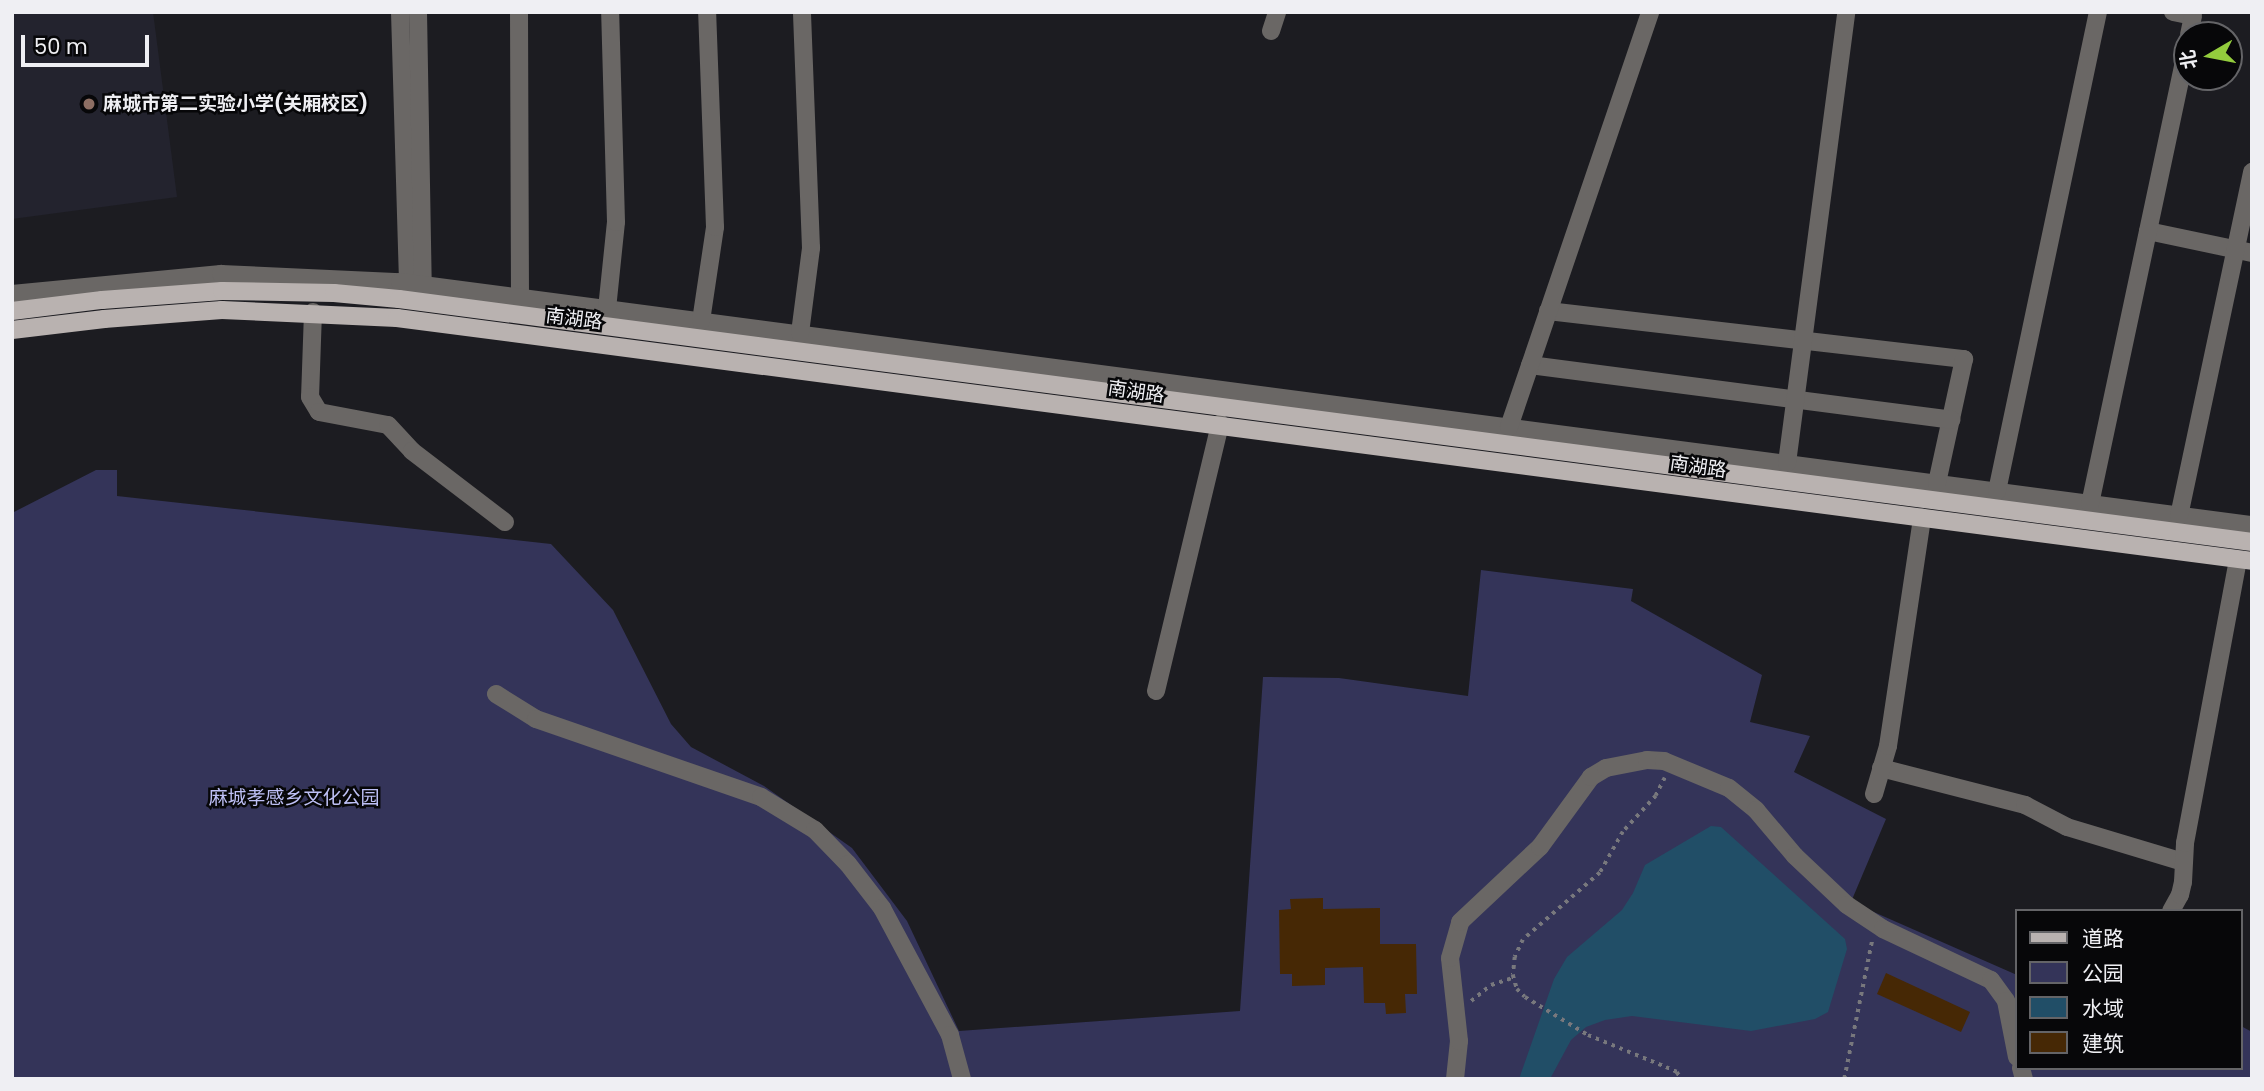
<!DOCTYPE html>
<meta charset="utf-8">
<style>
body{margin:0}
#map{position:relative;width:2264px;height:1091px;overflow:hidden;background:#1c1c21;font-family:Poppins,"Noto Sans SC",sans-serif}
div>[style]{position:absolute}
.built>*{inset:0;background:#23232e}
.green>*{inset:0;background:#343459}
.water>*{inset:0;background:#214e67}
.building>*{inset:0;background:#462805}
.path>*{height:3.5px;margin-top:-1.75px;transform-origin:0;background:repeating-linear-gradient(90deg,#78787d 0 3.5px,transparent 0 8.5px)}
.minor>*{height:18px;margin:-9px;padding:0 9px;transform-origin:9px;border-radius:9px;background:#6a6765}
.major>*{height:18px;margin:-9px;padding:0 9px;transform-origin:9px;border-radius:9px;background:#b9b2b0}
.dots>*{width:19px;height:19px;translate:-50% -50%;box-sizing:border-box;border:4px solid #070709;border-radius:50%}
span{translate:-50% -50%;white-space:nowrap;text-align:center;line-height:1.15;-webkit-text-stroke:5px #070709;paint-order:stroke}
.poi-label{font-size:19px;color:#efeff3;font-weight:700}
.left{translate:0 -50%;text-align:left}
.street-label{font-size:19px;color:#efeff3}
.park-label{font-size:19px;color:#bec0f6}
.frame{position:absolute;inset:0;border:14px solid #efeff3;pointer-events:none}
.legend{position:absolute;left:2015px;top:909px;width:228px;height:161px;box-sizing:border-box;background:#070709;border:2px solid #646467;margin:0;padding:9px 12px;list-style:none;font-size:21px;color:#efeff3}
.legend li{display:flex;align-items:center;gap:14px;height:35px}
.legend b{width:35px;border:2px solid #646467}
.north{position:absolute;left:2173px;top:21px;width:70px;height:70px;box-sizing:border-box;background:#070709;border:2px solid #646467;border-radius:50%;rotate:260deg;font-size:19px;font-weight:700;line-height:28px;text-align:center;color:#efeff3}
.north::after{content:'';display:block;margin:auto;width:24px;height:32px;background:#93cc3d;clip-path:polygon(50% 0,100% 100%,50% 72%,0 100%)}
.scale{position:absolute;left:21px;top:35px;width:128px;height:32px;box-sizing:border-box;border:4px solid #efeff3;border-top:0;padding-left:9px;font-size:21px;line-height:24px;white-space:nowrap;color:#efeff3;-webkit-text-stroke:5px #070709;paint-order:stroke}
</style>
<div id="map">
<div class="built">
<i style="clip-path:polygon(12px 12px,153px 12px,177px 197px,12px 219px)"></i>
</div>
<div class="green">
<i style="clip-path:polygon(96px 470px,117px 470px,117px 496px,551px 544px,613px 610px,671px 724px,691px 747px,764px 786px,852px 848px,907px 921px,959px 1031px,1240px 1011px,1263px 677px,1339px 678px,1468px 696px,1481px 570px,1633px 589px,1631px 601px,1762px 675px,1750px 722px,1810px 736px,1794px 772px,1886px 819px,1851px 902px,2017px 975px,2017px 1068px,2241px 1068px,2241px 1026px,2252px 1032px,2252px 1079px,12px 1079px,12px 513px)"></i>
</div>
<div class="water">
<i style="clip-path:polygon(1711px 826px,1721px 827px,1845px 939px,1847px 949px,1828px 1012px,1815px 1019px,1751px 1031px,1632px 1016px,1605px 1020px,1586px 1027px,1571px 1040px,1550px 1079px,1519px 1079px,1554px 979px,1567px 957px,1622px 910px,1633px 893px,1645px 865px)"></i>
</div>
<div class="building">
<i style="clip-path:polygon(1323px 898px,1323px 909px,1380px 908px,1380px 944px,1416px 944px,1417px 994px,1405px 994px,1406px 1013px,1386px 1014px,1385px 1003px,1364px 1003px,1363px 967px,1325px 968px,1325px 985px,1292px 986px,1292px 974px,1280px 974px,1279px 910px,1291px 909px,1290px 899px)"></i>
<i style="clip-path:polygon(1886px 973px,1970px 1012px,1961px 1032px,1877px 994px)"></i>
</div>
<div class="path">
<i style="left:1665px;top:778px;width:20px;rotate:117deg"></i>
<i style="left:1656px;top:796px;width:49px;rotate:132.5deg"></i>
<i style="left:1623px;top:832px;width:47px;rotate:119.3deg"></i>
<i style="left:1600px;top:873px;width:102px;rotate:139deg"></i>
<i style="left:1523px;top:940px;width:19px;rotate:115deg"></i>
<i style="left:1515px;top:957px;width:18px;rotate:96deg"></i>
<i style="left:1513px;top:975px;width:15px;rotate:74deg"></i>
<i style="left:1517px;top:989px;width:11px;rotate:45deg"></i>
<i style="left:1525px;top:997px;width:74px;rotate:31.1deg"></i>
<i style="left:1588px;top:1035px;width:84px;rotate:22.3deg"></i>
<i style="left:1666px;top:1067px;width:12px;rotate:24deg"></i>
<i style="left:1677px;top:1072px;width:8px;rotate:60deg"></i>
<i style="left:1471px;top:1001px;width:26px;rotate:-39deg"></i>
<i style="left:1491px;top:985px;width:22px;rotate:-18deg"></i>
<i style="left:1844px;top:1079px;width:142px;rotate:-78.6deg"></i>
</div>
<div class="minor">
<i style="left:400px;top:12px;width:271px;rotate:88.3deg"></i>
<i style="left:418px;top:12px;width:273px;rotate:89deg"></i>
<i style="left:519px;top:12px;width:285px;rotate:89.8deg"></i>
<i style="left:2173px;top:12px;width:20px;rotate:11deg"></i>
<i style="left:2193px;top:16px;width:19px;rotate:102deg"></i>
<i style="left:1271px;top:31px;width:20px;rotate:-72deg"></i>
<i style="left:2148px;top:231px;width:106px;rotate:11.9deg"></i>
<i style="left:12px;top:294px;width:210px;rotate:-5.5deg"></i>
<i style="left:221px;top:274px;width:179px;rotate:2.6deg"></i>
<i style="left:400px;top:282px;width:1868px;rotate:7.48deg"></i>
<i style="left:607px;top:309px;width:87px;rotate:-84.1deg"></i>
<i style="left:616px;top:222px;width:210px;rotate:-91.6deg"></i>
<i style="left:1548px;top:311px;width:419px;rotate:6.6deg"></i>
<i style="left:1964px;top:359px;width:127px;rotate:102.3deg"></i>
<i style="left:313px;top:312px;width:85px;rotate:92deg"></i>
<i style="left:310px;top:397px;width:17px;rotate:59deg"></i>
<i style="left:319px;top:412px;width:70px;rotate:10.7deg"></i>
<i style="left:388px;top:425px;width:35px;rotate:47deg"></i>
<i style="left:412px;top:451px;width:117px;rotate:37.4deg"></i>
<i style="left:701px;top:321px;width:95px;rotate:-81.5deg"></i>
<i style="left:715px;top:227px;width:215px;rotate:-92.1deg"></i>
<i style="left:800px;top:333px;width:86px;rotate:-82.6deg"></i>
<i style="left:811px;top:248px;width:236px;rotate:-92.2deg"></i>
<i style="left:1530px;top:365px;width:425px;rotate:7.4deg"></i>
<i style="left:1509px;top:427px;width:438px;rotate:-71.2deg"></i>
<i style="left:1787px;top:463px;width:455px;rotate:-82.5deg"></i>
<i style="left:1997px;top:491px;width:490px;rotate:-78.1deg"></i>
<i style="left:2090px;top:504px;width:468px;rotate:-78deg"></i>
<i style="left:2179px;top:516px;width:352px;rotate:-78deg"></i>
<i style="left:1156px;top:691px;width:275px;rotate:-76.5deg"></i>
<i style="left:496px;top:694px;width:47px;rotate:32deg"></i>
<i style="left:536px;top:719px;width:238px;rotate:19.1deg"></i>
<i style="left:761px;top:797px;width:63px;rotate:31.4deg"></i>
<i style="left:815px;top:830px;width:47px;rotate:45.9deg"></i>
<i style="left:848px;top:864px;width:56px;rotate:52.3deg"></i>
<i style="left:882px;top:908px;width:144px;rotate:61.8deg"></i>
<i style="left:950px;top:1035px;width:46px;rotate:74.7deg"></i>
<i style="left:1881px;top:768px;width:149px;rotate:14.4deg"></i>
<i style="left:2025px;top:805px;width:47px;rotate:27.6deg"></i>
<i style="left:2067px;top:827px;width:121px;rotate:16.8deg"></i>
<i style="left:1874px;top:794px;width:50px;rotate:-73.7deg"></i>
<i style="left:1888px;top:746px;width:231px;rotate:-81.5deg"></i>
<i style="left:2171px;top:911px;width:18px;rotate:-61deg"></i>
<i style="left:2180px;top:895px;width:13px;rotate:-77deg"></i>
<i style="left:2183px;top:882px;width:39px;rotate:-87deg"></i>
<i style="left:2185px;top:843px;width:288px;rotate:-79.4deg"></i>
<i style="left:2021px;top:1068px;width:11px;rotate:75deg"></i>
<i style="left:1455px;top:1079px;width:38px;rotate:-84deg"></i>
<i style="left:1459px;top:1041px;width:83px;rotate:-96.2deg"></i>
<i style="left:1450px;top:958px;width:37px;rotate:-74deg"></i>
<i style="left:1460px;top:922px;width:110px;rotate:-43.2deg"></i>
<i style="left:1540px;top:847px;width:87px;rotate:-53.9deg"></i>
<i style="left:1591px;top:777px;width:17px;rotate:-31deg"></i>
<i style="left:1606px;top:768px;width:42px;rotate:-11deg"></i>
<i style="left:1647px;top:760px;width:17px;rotate:3deg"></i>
<i style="left:1664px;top:761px;width:70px;rotate:22.6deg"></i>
<i style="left:1729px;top:788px;width:35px;rotate:39deg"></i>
<i style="left:1756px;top:810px;width:60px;rotate:49.7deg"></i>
<i style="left:1795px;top:856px;width:71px;rotate:43.3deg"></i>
<i style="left:1847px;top:905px;width:43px;rotate:33.7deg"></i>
<i style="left:1883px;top:929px;width:119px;rotate:25.3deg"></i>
<i style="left:1991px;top:980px;width:26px;rotate:54deg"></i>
<i style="left:2006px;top:1001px;width:57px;rotate:78.9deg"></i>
</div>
<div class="major">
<i style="left:12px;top:311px;width:91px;rotate:-7deg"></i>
<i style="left:102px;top:300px;width:120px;rotate:-4.3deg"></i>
<i style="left:222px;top:291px;width:112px;rotate:1deg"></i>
<i style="left:334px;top:293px;width:65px;rotate:5.3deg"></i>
<i style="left:399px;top:299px;width:1869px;rotate:7.47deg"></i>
<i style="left:12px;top:330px;width:93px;rotate:-6.8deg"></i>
<i style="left:104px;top:319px;width:118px;rotate:-4.4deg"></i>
<i style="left:222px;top:310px;width:175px;rotate:2.6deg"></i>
<i style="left:397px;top:318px;width:1871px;rotate:7.46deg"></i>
</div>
<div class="dots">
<i style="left:89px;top:104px;background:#8d6e63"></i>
</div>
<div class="poi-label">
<span class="left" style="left:103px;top:104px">麻城市第二实验小学(关厢校区)</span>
</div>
<div class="street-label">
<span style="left:574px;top:319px;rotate:7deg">南湖路</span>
<span style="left:1136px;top:392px;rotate:8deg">南湖路</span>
<span style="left:1698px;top:467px;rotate:8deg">南湖路</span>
</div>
<div class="park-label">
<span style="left:294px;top:798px">麻城孝感乡文化公园</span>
</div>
<div class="frame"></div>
<ul class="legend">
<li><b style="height:9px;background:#b9b2b0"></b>道路</li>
<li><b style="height:19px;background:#343459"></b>公园</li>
<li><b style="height:19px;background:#214e67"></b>水域</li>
<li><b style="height:19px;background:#462805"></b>建筑</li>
</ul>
<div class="north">北</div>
<div class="scale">50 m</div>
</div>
